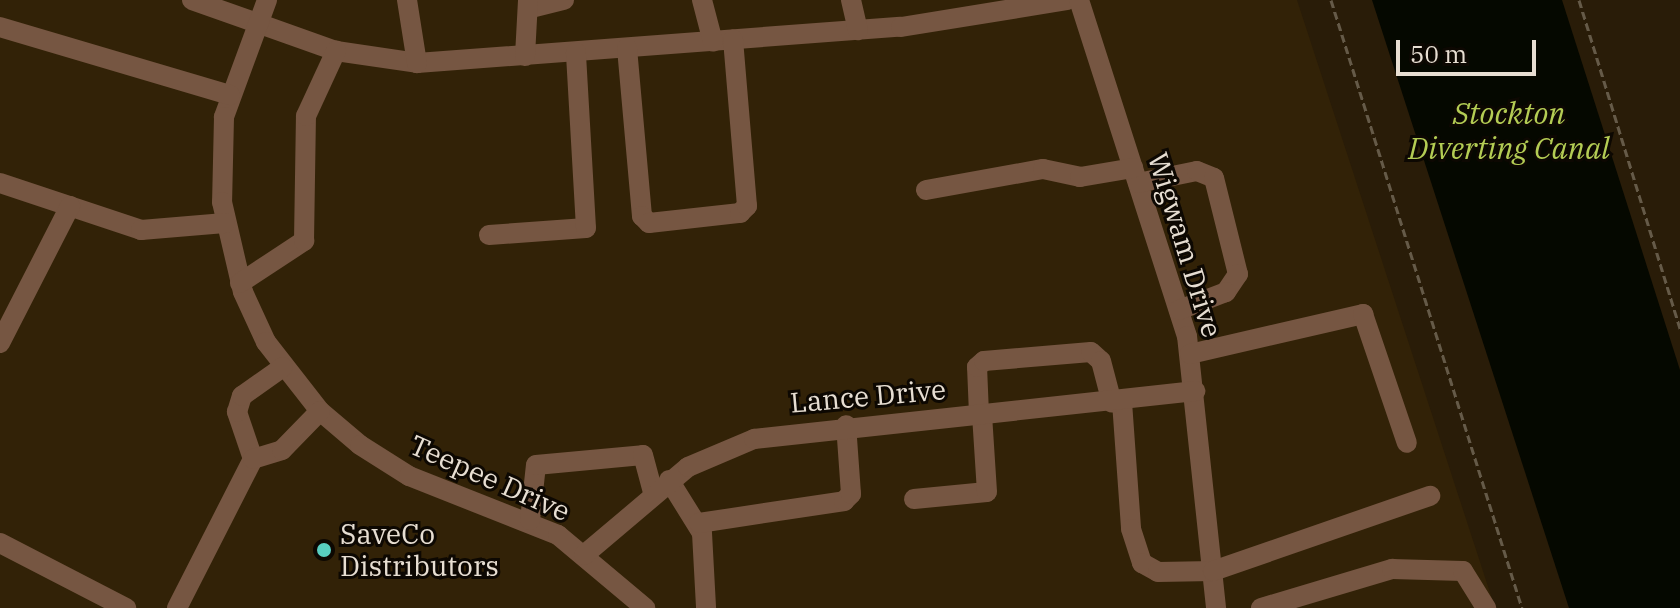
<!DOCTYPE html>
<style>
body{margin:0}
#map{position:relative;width:1680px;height:608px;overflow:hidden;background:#291c08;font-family:"IBM Plex Serif",serif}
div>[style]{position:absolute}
.built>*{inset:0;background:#322207}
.water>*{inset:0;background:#050800}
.path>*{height:3px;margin-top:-1.5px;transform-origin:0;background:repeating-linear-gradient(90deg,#655a48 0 8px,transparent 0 12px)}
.minor>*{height:20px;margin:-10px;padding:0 10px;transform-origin:10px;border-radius:10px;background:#765642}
.dots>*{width:22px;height:22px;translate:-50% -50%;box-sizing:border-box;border:4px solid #0d0802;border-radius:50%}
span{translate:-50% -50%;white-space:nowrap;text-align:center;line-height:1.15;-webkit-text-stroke:6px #0d0802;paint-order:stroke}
.street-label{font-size:28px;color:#e7ded2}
.poi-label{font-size:28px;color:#e7ded2}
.left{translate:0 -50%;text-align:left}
.water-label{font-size:30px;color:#b4cc54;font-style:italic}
.scale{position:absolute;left:1396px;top:40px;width:140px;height:36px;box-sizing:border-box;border:4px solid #e7ded2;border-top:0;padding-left:10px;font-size:24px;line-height:28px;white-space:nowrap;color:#e7ded2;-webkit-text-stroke:6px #0d0802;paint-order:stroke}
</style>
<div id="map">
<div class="built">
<i style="clip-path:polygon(0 0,1297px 0,1495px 608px,0 608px)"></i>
</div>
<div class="water">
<i style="clip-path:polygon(1372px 0,1562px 0,1680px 370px,1680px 608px,1569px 608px)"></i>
</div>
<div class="path">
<i style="left:1331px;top:0;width:637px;rotate:72.56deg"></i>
<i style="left:1579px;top:0;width:344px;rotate:72.9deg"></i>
</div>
<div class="minor">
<i style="left:192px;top:0;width:153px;rotate:19.5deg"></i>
<i style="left:336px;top:51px;width:82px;rotate:8.4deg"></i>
<i style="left:417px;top:63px;width:485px;rotate:-4.3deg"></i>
<i style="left:901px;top:27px;width:169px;rotate:-9.2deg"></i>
<i style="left:267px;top:0;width:125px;rotate:110.2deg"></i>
<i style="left:224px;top:117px;width:85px;rotate:91.3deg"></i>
<i style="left:222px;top:202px;width:92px;rotate:76.9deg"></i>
<i style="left:243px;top:292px;width:55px;rotate:65.3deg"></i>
<i style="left:266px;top:342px;width:88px;rotate:52deg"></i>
<i style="left:320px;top:411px;width:52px;rotate:40.4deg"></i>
<i style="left:360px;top:445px;width:58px;rotate:32.3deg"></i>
<i style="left:409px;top:476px;width:160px;rotate:21.6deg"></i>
<i style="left:558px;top:535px;width:114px;rotate:40deg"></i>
<i style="left:407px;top:0;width:64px;rotate:81deg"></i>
<i style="left:702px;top:0;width:43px;rotate:75.3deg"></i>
<i style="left:851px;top:0;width:31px;rotate:77deg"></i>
<i style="left:1079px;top:0;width:353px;rotate:72.2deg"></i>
<i style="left:1187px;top:336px;width:274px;rotate:83.9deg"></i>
<i style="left:531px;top:8px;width:34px;rotate:-14deg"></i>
<i style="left:0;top:27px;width:240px;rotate:16.5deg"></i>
<i style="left:627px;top:48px;width:169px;rotate:84.9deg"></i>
<i style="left:642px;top:216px;width:10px;rotate:45deg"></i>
<i style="left:649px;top:223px;width:92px;rotate:-6.3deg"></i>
<i style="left:740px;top:213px;width:10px;rotate:-45deg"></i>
<i style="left:747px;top:206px;width:167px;rotate:-94.8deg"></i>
<i style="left:525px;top:56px;width:56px;rotate:-86.9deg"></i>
<i style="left:0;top:183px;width:149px;rotate:18.4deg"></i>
<i style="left:141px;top:230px;width:84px;rotate:-4.8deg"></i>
<i style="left:1138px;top:183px;width:60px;rotate:-11.5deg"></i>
<i style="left:1197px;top:171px;width:18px;rotate:22deg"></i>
<i style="left:1214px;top:178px;width:99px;rotate:76deg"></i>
<i style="left:1238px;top:274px;width:22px;rotate:124deg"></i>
<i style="left:1226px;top:292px;width:50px;rotate:159deg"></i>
<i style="left:926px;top:190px;width:119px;rotate:-10.2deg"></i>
<i style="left:1043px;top:169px;width:38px;rotate:12deg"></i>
<i style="left:1080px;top:177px;width:54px;rotate:-9.6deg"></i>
<i style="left:489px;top:235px;width:97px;rotate:-4.1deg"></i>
<i style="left:586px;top:228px;width:176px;rotate:-93.3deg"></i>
<i style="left:240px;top:283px;width:77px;rotate:-33.3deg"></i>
<i style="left:304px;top:241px;width:125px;rotate:-89.1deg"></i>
<i style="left:306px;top:116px;width:72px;rotate:-65.2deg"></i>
<i style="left:0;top:343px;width:154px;rotate:-62.9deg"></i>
<i style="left:1190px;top:354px;width:178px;rotate:-13deg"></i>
<i style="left:1363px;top:314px;width:136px;rotate:71.2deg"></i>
<i style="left:1122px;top:402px;width:127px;rotate:85.9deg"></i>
<i style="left:1131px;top:529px;width:36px;rotate:72deg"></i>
<i style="left:1142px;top:563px;width:18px;rotate:29deg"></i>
<i style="left:1158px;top:572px;width:55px;rotate:-1deg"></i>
<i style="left:1213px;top:571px;width:230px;rotate:-19.1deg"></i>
<i style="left:979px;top:414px;width:47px;rotate:-92.4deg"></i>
<i style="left:977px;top:367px;width:9px;rotate:-41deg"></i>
<i style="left:984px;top:361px;width:107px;rotate:-4.8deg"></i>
<i style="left:1091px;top:352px;width:13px;rotate:42deg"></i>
<i style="left:1101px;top:361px;width:43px;rotate:75.3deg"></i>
<i style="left:253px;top:459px;width:50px;rotate:-108.8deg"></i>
<i style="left:237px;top:412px;width:17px;rotate:-73deg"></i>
<i style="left:242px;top:396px;width:50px;rotate:-35.3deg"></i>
<i style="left:669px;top:480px;width:62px;rotate:58.1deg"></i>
<i style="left:702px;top:533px;width:75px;rotate:86.9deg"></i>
<i style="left:914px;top:499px;width:73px;rotate:-5.5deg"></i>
<i style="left:987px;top:492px;width:78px;rotate:-93.7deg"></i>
<i style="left:530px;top:520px;width:55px;rotate:-83.8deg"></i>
<i style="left:536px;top:465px;width:107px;rotate:-5.3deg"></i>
<i style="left:643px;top:455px;width:38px;rotate:75deg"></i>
<i style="left:699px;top:523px;width:147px;rotate:-8.6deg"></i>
<i style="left:844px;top:501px;width:10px;rotate:-45deg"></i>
<i style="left:851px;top:494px;width:69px;rotate:-94.1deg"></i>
<i style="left:0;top:543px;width:142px;rotate:27.3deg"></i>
<i style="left:584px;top:555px;width:136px;rotate:-40.2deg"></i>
<i style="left:688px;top:467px;width:72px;rotate:-23deg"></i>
<i style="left:754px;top:439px;width:444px;rotate:-6.2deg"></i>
<i style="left:177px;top:608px;width:167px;rotate:-63deg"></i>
<i style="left:253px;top:459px;width:30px;rotate:-17deg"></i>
<i style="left:282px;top:450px;width:54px;rotate:-45.7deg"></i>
<i style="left:1261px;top:608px;width:137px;rotate:-16.6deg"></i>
<i style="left:1392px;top:569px;width:71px;rotate:1.6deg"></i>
<i style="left:1463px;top:571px;width:44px;rotate:58.1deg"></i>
</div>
<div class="dots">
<i style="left:324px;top:550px;background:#58cec0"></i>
</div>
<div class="street-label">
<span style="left:1185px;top:245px;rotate:73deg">Wigwam Drive</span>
<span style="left:868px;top:396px;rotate:-5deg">Lance Drive</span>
<span style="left:490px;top:478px;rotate:24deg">Teepee Drive</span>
</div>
<div class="poi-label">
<span class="left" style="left:340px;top:550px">SaveCo<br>Distributors</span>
</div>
<div class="water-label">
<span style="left:1509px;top:130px">Stockton<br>Diverting Canal</span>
</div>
<div class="scale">50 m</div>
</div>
